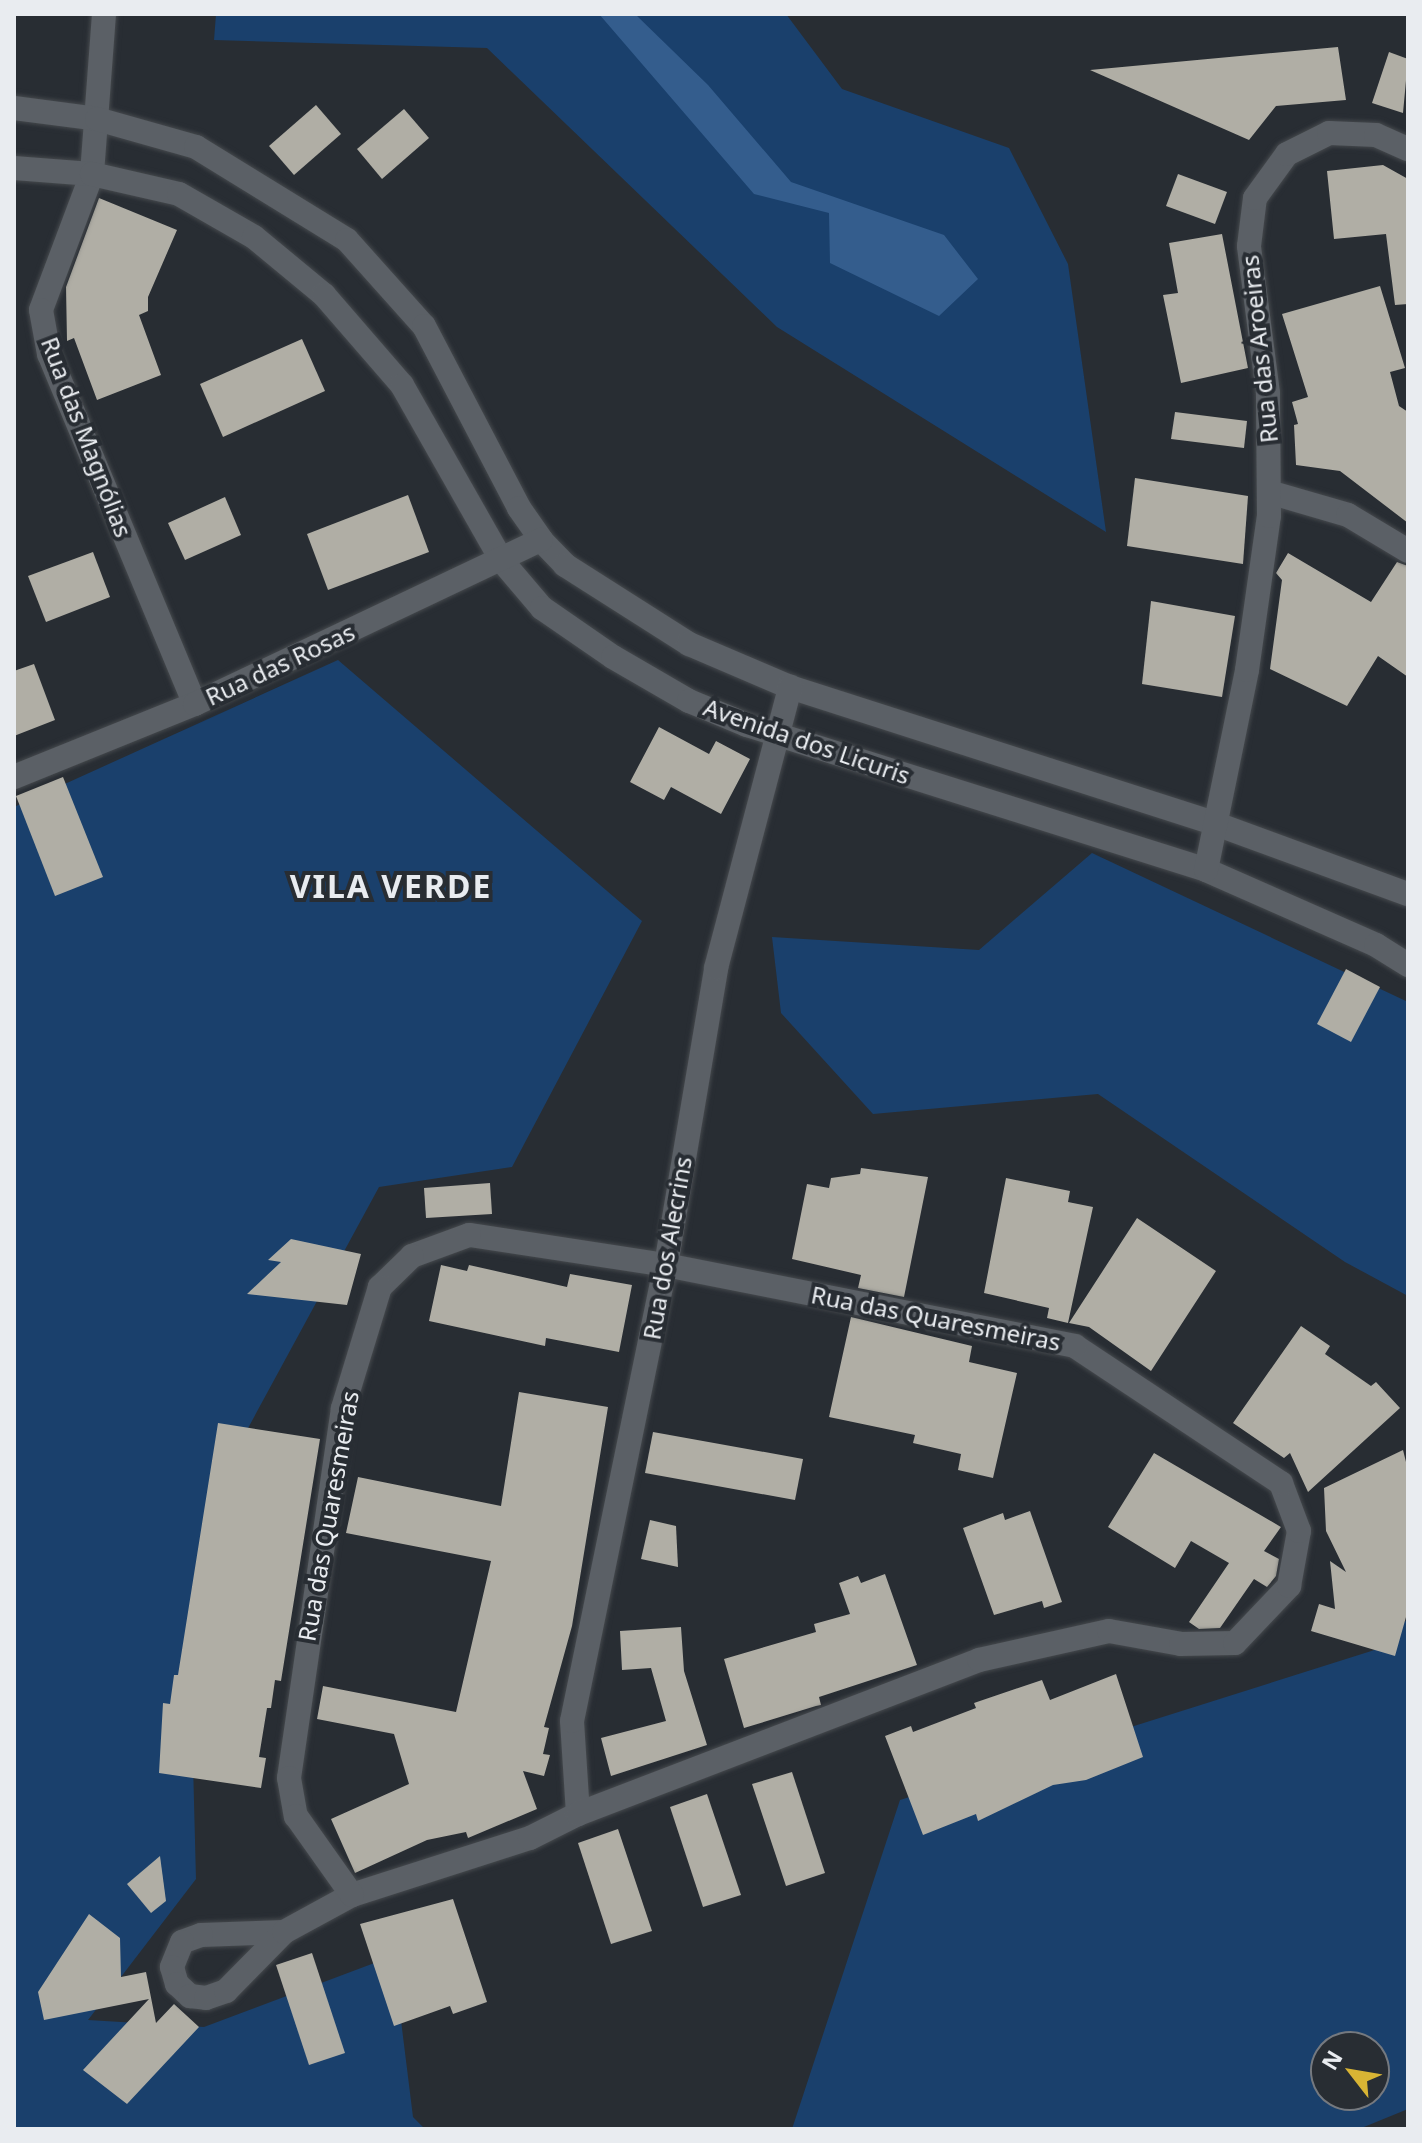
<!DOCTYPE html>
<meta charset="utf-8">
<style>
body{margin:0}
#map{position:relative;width:1422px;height:2143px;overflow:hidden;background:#282d33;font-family:"Noto Sans",sans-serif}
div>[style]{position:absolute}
.green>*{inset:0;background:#1a406c}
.water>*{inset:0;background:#345d8d}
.building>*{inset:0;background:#b0aea5}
.roads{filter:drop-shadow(0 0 2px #45494d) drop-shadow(0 0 2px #45494d)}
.minor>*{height:24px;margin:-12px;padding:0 12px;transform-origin:12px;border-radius:12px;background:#5b6066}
span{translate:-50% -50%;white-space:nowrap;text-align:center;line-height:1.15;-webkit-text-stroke:8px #282d33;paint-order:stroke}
.street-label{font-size:24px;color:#e9ecf0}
.district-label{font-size:32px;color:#e9ecf0;font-weight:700;letter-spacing:2px}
.frame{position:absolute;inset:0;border:16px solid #e9ecf0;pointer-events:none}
.north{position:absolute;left:1310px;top:2031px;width:80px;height:80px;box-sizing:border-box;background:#282d33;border:2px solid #75797f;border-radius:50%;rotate:301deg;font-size:22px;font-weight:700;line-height:32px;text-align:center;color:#e9ecf0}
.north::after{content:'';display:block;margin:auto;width:28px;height:36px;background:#d8b434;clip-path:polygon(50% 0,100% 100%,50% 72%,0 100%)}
</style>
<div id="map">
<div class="green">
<i style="clip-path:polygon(216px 14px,786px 14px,842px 89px,1009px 148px,1068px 264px,1106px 532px,777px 327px,487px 48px,214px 40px)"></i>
<i style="clip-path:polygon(338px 660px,642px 921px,512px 1167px,379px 1187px,216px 1487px,191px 1685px,196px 1879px,88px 2020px,204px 2027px,393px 1956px,413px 2117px,425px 2129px,14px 2129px,14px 807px)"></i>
<i style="clip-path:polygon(1092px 853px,1408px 1002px,1408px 1296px,1345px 1262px,1098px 1094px,873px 1114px,781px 1013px,772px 937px,979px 950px)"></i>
<i style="clip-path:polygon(evenodd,1408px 1618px,1408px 2109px,1359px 2129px,792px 2129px,900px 1800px,1384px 1647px,1408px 1618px,1326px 2047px,1374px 2047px,1374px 2095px,1326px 2095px,1326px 2047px)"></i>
</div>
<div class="water">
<i style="clip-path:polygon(599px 14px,635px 14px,708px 85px,791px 182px,944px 235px,978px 279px,939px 316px,830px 263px,829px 213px,754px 194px)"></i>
</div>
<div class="building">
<i style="clip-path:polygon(1338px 47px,1346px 100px,1276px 106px,1249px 140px,1090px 70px)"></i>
<i style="clip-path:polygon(1389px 52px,1408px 59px,1403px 113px,1372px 103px)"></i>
<i style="clip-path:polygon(316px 105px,341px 134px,294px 175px,269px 146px)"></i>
<i style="clip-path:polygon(404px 109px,429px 138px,382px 179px,357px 149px)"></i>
<i style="clip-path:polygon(1383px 165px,1408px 179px,1408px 304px,1395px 305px,1386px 234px,1334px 239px,1327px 171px)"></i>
<i style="clip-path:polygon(1178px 174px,1227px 192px,1215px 224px,1166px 206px)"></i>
<i style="clip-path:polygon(99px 198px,177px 230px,148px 297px,148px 311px,139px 315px,161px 375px,97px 400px,74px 338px,67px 341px,66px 287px)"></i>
<i style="clip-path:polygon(1222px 234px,1248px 368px,1181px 383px,1163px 295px,1178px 293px,1169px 243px)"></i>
<i style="clip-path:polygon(1380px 286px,1405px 368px,1390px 372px,1399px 406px,1408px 412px,1408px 523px,1340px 471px,1296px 465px,1294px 425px,1298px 424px,1292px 402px,1308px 397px,1282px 314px)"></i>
<i style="clip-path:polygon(302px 339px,325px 391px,223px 437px,200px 384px)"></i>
<i style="clip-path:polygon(1175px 412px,1247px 421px,1244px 448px,1171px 439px)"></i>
<i style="clip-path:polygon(1135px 478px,1248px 496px,1243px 564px,1127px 546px)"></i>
<i style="clip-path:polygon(408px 495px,429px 552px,328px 590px,307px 534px)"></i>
<i style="clip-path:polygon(225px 497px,241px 535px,185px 560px,168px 523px)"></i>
<i style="clip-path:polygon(93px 552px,110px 597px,46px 622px,28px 576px)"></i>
<i style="clip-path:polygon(1288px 553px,1371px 602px,1397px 562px,1408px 566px,1408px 677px,1378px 656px,1347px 706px,1270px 669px,1282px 580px,1276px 573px)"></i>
<i style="clip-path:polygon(1151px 601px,1235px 616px,1222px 697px,1142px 684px)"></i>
<i style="clip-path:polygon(34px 664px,55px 720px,14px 736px,14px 671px)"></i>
<i style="clip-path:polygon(659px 727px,709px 754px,716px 741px,750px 759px,721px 814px,671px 787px,664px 800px,630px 782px)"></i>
<i style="clip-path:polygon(63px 777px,103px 877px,55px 896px,16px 796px)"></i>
<i style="clip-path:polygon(1346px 969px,1380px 987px,1351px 1042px,1317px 1024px)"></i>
<i style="clip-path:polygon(861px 1168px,928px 1177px,904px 1297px,858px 1288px,861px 1275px,792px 1259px,807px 1184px,829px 1188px,831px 1178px,860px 1174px)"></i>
<i style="clip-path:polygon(1006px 1178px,1070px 1191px,1068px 1202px,1093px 1207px,1068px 1323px,1047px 1318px,1049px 1308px,984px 1293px)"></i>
<i style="clip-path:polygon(490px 1183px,492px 1214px,426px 1218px,424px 1188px)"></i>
<i style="clip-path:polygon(1137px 1218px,1216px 1271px,1151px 1371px,1089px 1327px,1069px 1323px)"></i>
<i style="clip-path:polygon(291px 1239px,361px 1254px,347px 1305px,247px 1294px,281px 1262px,268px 1260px)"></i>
<i style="clip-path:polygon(441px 1265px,467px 1271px,469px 1265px,567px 1287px,570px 1274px,632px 1285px,619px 1352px,546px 1338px,545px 1346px,429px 1321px)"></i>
<i style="clip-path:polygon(851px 1317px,972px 1346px,969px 1362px,1017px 1373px,993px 1478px,958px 1470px,961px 1454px,913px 1443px,915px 1435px,829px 1417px)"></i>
<i style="clip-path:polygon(1301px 1326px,1330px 1346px,1325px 1354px,1371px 1386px,1376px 1382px,1400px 1408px,1308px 1492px,1290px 1453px,1284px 1458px,1233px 1423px)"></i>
<i style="clip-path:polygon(519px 1392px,608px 1407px,572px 1626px,544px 1727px,549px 1728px,543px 1754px,550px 1755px,544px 1776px,523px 1771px,537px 1809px,468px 1838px,466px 1832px,427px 1840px,355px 1873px,331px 1819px,409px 1784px,394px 1734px,317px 1719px,323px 1686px,456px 1712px,491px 1561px,346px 1533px,358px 1477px,501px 1506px)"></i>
<i style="clip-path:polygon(218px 1423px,320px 1439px,281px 1681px,275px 1680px,271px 1708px,267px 1708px,259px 1757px,266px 1758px,261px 1788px,159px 1773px,163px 1703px,170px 1704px,174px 1675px,178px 1675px)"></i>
<i style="clip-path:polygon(653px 1432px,803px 1459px,795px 1500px,645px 1473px)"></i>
<i style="clip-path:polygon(1403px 1450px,1408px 1470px,1408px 1610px,1395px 1656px,1311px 1631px,1319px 1604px,1335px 1609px,1330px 1561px,1346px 1572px,1326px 1531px,1324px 1488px)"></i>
<i style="clip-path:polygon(1154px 1453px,1281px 1527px,1264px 1551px,1279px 1559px,1276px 1576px,1267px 1587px,1254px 1579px,1220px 1628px,1199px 1629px,1189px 1622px,1229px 1563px,1191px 1541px,1175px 1568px,1108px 1527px)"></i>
<i style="clip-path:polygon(1030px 1511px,1062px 1602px,1044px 1608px,1042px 1601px,994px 1615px,963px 1528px,1003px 1513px,1005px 1520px)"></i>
<i style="clip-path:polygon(650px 1520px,676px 1526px,678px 1567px,641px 1559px)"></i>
<i style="clip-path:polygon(885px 1574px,917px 1665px,819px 1697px,821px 1705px,816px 1706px,744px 1728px,724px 1659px,816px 1632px,814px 1624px,850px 1614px,839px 1583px,858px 1576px,861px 1583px)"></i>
<i style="clip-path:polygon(681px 1627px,684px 1671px,707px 1745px,611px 1776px,601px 1738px,666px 1721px,651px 1668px,622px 1670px,620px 1631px)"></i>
<i style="clip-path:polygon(1116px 1674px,1143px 1757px,1086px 1780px,1053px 1785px,978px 1821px,976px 1814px,923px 1835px,885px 1736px,911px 1726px,913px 1732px,976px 1708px,974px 1703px,1042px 1680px,1050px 1700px)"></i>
<i style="clip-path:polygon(792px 1772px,825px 1873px,786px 1886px,752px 1784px)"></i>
<i style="clip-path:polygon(707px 1794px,741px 1895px,703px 1907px,670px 1807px)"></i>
<i style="clip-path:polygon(618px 1829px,652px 1931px,611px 1944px,578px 1843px)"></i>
<i style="clip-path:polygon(160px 1856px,166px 1901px,151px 1913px,127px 1884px)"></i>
<i style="clip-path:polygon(453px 1899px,487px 2002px,453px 2014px,450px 2006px,394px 2026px,360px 1924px)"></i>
<i style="clip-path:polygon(89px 1914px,120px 1938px,121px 1977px,146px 1972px,156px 2023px,174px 2004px,199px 2027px,127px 2104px,83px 2070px,149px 1999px,44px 2020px,38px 1992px)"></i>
<i style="clip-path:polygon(312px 1953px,345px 2053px,309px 2065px,276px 1965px)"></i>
</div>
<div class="roads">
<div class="minor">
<i style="left:104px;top:14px;width:160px;rotate:94.3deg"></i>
<i style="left:92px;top:174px;width:145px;rotate:110.6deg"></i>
<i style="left:41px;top:310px;width:45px;rotate:79.7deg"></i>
<i style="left:49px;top:354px;width:379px;rotate:67.4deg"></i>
<i style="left:14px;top:108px;width:84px;rotate:7.5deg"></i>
<i style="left:97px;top:119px;width:103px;rotate:15.8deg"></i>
<i style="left:196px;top:147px;width:177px;rotate:31.6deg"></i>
<i style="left:347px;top:240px;width:115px;rotate:48.2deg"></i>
<i style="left:424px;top:326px;width:205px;rotate:62.4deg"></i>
<i style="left:519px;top:508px;width:39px;rotate:55deg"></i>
<i style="left:541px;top:540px;width:35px;rotate:46deg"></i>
<i style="left:565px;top:565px;width:147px;rotate:32.5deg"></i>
<i style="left:689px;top:644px;width:110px;rotate:23.1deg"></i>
<i style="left:790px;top:687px;width:451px;rotate:17.8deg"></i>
<i style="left:1219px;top:825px;width:201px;rotate:20.1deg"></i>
<i style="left:14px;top:168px;width:78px;rotate:4.4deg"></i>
<i style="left:92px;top:174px;width:89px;rotate:12.9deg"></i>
<i style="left:179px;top:194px;width:86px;rotate:29.8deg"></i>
<i style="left:254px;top:237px;width:91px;rotate:39.6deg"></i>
<i style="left:324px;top:295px;width:119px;rotate:49.1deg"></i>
<i style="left:402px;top:385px;width:202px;rotate:60.4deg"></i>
<i style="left:502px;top:561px;width:62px;rotate:49.6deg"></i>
<i style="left:542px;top:608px;width:86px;rotate:34.6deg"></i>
<i style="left:613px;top:657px;width:88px;rotate:30.1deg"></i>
<i style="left:689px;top:701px;width:63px;rotate:22.5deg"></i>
<i style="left:747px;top:725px;width:481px;rotate:17.5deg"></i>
<i style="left:1206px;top:870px;width:186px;rotate:23.8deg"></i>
<i style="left:1376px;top:945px;width:38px;rotate:32deg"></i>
<i style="left:1269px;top:492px;width:82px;rotate:16.2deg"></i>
<i style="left:1348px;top:515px;width:70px;rotate:31deg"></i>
<i style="left:14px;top:777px;width:195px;rotate:-22deg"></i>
<i style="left:195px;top:704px;width:383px;rotate:-25.4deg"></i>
<i style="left:1206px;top:870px;width:204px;rotate:-78.4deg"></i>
<i style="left:1247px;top:670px;width:156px;rotate:-81.9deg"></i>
<i style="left:1269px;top:516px;width:123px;rotate:-90.5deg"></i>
<i style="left:1268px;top:393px;width:148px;rotate:-97.4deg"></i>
<i style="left:1249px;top:246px;width:48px;rotate:-82.9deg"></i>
<i style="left:1255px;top:198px;width:54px;rotate:-54deg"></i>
<i style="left:1287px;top:154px;width:47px;rotate:-26.6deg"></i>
<i style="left:1329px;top:133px;width:47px;rotate:2.4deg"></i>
<i style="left:1376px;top:135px;width:35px;rotate:24deg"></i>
<i style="left:578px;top:1814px;width:93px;rotate:-93.7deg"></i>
<i style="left:572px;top:1721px;width:466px;rotate:-78.4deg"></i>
<i style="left:666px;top:1265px;width:301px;rotate:-80.4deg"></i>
<i style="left:716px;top:968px;width:291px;rotate:-75.2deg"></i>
<i style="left:284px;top:1932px;width:83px;rotate:177.9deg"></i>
<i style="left:201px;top:1935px;width:20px;rotate:160deg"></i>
<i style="left:182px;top:1942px;width:27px;rotate:112deg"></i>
<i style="left:172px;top:1967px;width:18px;rotate:74deg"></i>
<i style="left:177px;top:1984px;width:18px;rotate:43deg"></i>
<i style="left:190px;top:1996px;width:16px;rotate:7deg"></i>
<i style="left:206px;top:1998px;width:21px;rotate:-19deg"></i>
<i style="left:226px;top:1991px;width:83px;rotate:-45.5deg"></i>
<i style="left:284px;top:1932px;width:77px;rotate:-28.6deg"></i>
<i style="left:352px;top:1895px;width:187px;rotate:-17.8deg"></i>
<i style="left:530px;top:1838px;width:54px;rotate:-26.6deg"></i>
<i style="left:578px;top:1814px;width:430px;rotate:-21deg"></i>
<i style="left:979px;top:1660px;width:133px;rotate:-12.6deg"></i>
<i style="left:1109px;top:1631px;width:73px;rotate:10.2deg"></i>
<i style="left:1181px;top:1644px;width:54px;rotate:-1.1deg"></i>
<i style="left:1235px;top:1643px;width:79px;rotate:-46.5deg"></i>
<i style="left:1289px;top:1586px;width:56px;rotate:-79.7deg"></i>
<i style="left:1299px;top:1531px;width:51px;rotate:-110.6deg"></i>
<i style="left:1281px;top:1483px;width:247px;rotate:-146.4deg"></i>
<i style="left:1075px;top:1346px;width:417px;rotate:-168.8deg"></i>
<i style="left:666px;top:1265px;width:199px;rotate:-171.3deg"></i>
<i style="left:469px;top:1235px;width:61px;rotate:159.8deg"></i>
<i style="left:412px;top:1256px;width:45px;rotate:135.9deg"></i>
<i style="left:380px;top:1287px;width:127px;rotate:107deg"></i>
<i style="left:343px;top:1408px;width:374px;rotate:98.3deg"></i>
<i style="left:289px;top:1778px;width:39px;rotate:80deg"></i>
<i style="left:296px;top:1816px;width:97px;rotate:54.7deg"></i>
</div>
</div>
<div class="street-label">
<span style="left:1259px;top:349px;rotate:-96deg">Rua das Aroeiras</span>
<span style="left:87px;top:437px;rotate:69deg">Rua das Magnólias</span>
<span style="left:280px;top:664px;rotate:-25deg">Rua das Rosas</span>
<span style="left:807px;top:741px;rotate:19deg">Avenida dos Licuris</span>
<span style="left:667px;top:1248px;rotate:-80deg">Rua dos Alecrins</span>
<span style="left:936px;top:1318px;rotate:11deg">Rua das Quaresmeiras</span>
<span style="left:328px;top:1516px;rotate:-80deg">Rua das Quaresmeiras</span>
</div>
<div class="district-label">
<span style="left:391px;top:886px">VILA VERDE</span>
</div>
<div class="frame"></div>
<div class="north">N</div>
</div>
